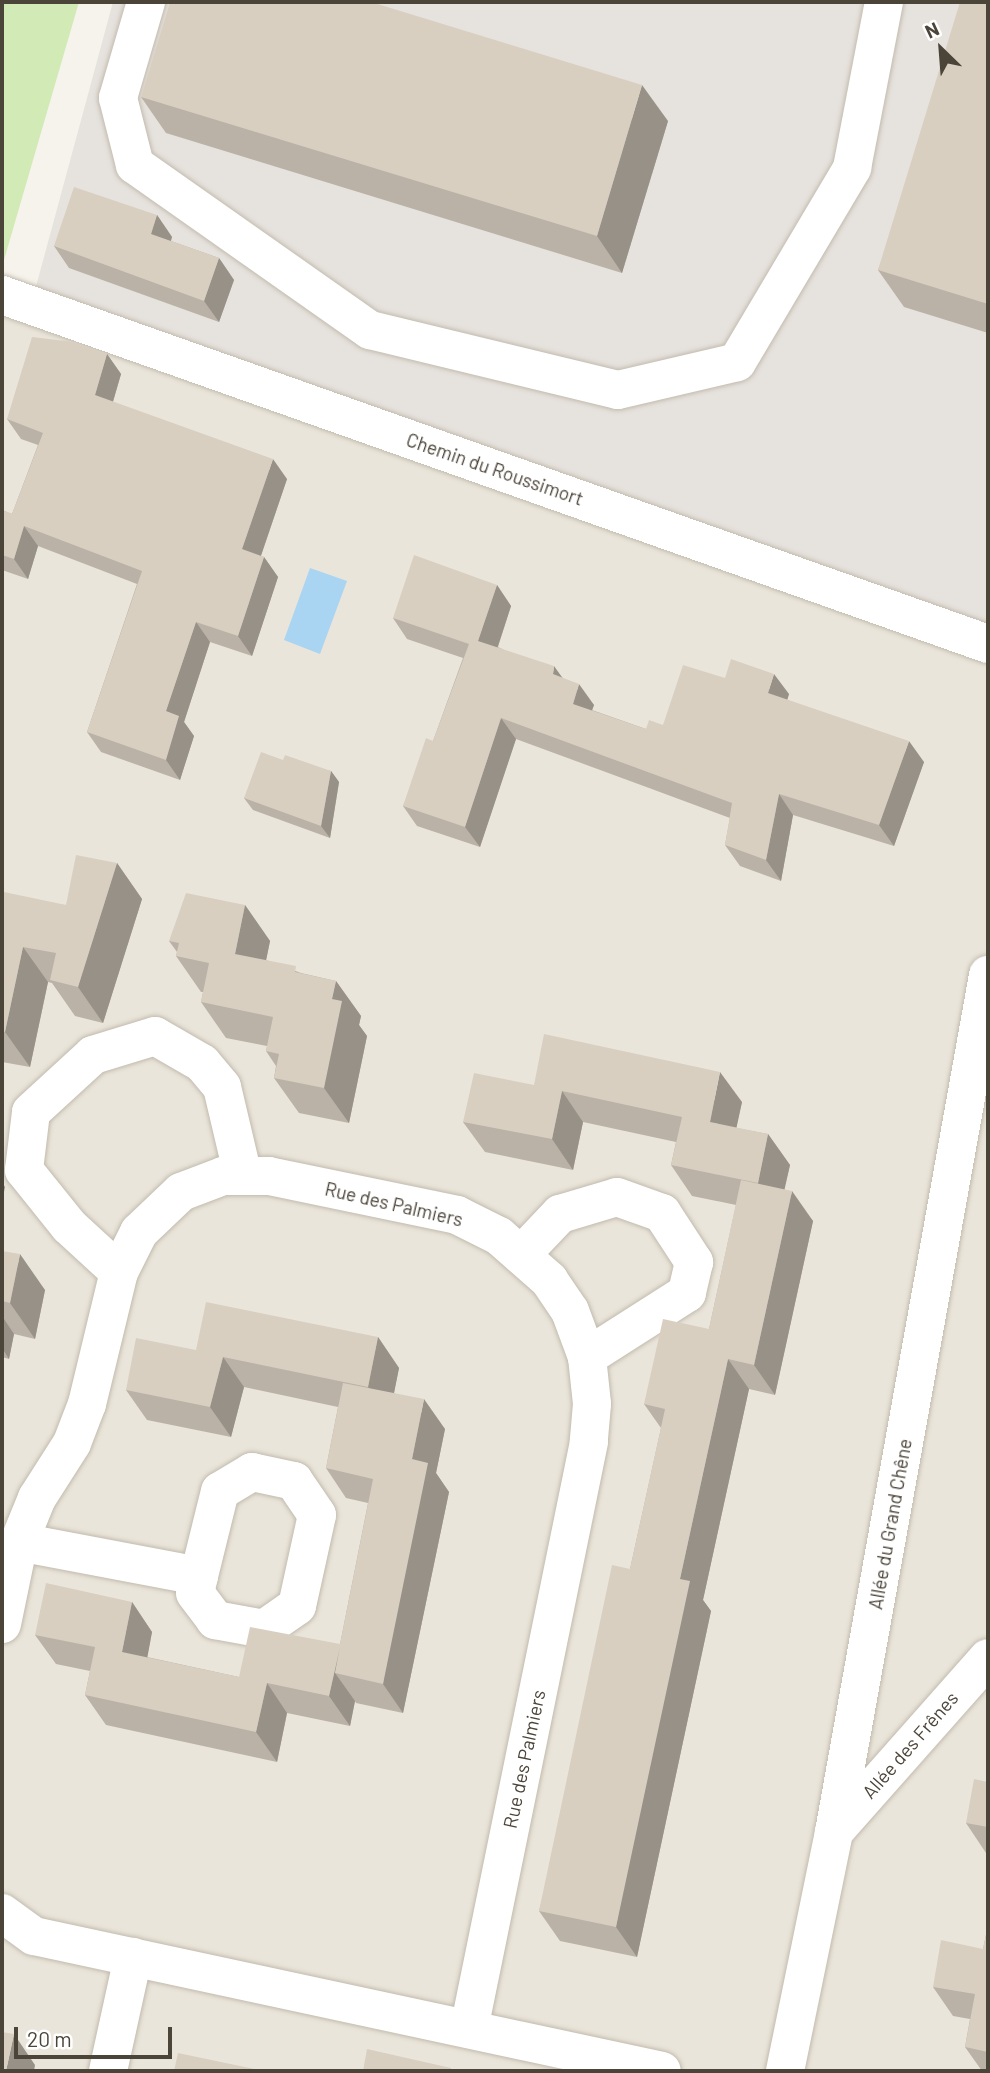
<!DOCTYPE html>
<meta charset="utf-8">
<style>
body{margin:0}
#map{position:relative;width:990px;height:2073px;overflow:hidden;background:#f6f3ec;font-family:Barlow,sans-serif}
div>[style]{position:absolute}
.residential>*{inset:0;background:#eae5da}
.industrial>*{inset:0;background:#e6e2dd}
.green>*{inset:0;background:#d2eab5}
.water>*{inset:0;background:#a9d4f2}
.roads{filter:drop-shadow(0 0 2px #c2bbae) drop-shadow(0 0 2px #c2bbae)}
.minor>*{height:38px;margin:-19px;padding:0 19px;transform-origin:19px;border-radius:19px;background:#fff}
.wall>*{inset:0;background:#bab2a6}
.shaded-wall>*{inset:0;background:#979187}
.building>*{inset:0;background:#d8cfc1}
span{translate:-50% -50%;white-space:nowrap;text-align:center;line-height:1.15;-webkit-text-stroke:5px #fff;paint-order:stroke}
.street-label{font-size:19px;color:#4b4439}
.frame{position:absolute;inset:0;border:4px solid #4b4439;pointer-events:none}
.north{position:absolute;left:906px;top:14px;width:70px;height:70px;-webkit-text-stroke:5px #fff;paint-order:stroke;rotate:335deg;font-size:19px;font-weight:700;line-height:28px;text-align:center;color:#4b4439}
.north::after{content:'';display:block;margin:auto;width:24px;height:32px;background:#4b4439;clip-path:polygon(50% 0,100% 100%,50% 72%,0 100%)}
.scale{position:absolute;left:14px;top:2027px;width:158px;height:32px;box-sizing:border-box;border:4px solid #4b4439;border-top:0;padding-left:9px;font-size:21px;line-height:24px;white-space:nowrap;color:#4b4439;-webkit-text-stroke:5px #fff;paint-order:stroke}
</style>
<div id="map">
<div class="residential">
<i style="clip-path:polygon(2px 296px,988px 644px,988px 2071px,2px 2071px)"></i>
</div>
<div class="industrial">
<i style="clip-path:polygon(113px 2px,988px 2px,988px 644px,31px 305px)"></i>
</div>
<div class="green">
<i style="clip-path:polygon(2px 2px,79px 2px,4px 260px,2px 259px)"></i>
</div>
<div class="water">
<i style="clip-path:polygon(310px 568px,347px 581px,320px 654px,284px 640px)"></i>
</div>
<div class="roads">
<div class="minor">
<i style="left:146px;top:2px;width:100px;rotate:106.3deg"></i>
<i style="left:118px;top:98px;width:69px;rotate:75.8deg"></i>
<i style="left:135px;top:165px;width:287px;rotate:35.1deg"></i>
<i style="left:370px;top:330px;width:255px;rotate:13.6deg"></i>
<i style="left:618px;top:390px;width:122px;rotate:-13.2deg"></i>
<i style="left:737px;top:362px;width:226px;rotate:-59.3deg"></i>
<i style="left:852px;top:168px;width:169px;rotate:-79.1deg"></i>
<i style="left:2px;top:295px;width:1046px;rotate:19.49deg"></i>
<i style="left:521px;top:1255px;width:57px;rotate:-46.4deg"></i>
<i style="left:560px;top:1214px;width:59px;rotate:-16.6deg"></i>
<i style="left:617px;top:1197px;width:48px;rotate:19.6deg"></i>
<i style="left:662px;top:1213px;width:59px;rotate:56.9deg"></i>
<i style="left:694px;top:1262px;width:32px;rotate:103deg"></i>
<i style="left:687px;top:1293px;width:119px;rotate:147.4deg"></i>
<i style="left:119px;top:1272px;width:68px;rotate:-137.4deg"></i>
<i style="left:69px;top:1226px;width:72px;rotate:-128.8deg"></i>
<i style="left:24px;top:1170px;width:58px;rotate:-83.1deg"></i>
<i style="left:31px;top:1112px;width:84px;rotate:-42.6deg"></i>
<i style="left:93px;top:1055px;width:65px;rotate:-17deg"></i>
<i style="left:155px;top:1036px;width:54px;rotate:29.9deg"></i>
<i style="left:202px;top:1063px;width:31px;rotate:50deg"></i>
<i style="left:222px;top:1087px;width:91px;rotate:76.7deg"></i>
<i style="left:19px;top:1542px;width:183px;rotate:10.7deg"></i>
<i style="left:199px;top:1576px;width:17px;rotate:103deg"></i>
<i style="left:195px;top:1593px;width:34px;rotate:53deg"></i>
<i style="left:215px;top:1620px;width:50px;rotate:10.4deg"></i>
<i style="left:264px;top:1629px;width:40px;rotate:-34.9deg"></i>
<i style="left:297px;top:1606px;width:93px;rotate:-77.6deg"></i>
<i style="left:317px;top:1515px;width:41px;rotate:-124.1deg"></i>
<i style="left:294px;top:1481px;width:43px;rotate:-167.9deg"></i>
<i style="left:252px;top:1472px;width:37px;rotate:149deg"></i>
<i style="left:220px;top:1491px;width:88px;rotate:103.9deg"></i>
<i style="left:2px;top:1624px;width:84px;rotate:-78.3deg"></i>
<i style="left:19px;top:1542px;width:48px;rotate:-67.8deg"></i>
<i style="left:37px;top:1498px;width:65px;rotate:-57.5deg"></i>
<i style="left:72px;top:1443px;width:42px;rotate:-69deg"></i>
<i style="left:87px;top:1404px;width:136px;rotate:-76.4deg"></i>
<i style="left:119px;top:1272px;width:45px;rotate:-63.4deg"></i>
<i style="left:139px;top:1232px;width:58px;rotate:-43.6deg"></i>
<i style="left:181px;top:1192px;width:45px;rotate:-20.9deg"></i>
<i style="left:223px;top:1176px;width:46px"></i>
<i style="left:269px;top:1176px;width:192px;rotate:11.7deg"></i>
<i style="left:457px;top:1215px;width:47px;rotate:26.6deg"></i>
<i style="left:499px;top:1236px;width:67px;rotate:41.3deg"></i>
<i style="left:549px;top:1280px;width:37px;rotate:56deg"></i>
<i style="left:570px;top:1311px;width:49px;rotate:69.7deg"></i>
<i style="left:587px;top:1357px;width:47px;rotate:83.9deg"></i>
<i style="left:592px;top:1404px;width:38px;rotate:95deg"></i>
<i style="left:589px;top:1442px;width:599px;rotate:101.55deg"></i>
<i style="left:834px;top:1832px;width:232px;rotate:-48.5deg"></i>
<i style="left:2px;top:1913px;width:39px;rotate:36deg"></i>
<i style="left:34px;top:1936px;width:642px;rotate:12.13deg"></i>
<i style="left:108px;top:2071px;width:117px;rotate:-77.6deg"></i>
<i style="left:785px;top:2071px;width:244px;rotate:-78.4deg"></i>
<i style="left:834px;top:1832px;width:871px;rotate:-79.81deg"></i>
</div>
</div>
<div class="wall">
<i style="clip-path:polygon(988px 2px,988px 333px,904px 307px,878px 270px)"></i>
<i style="clip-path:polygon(141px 97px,668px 121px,622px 273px,166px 133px)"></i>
<i style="clip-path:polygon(157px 215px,172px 237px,171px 241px,219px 258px,234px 280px,219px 322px,69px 268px,54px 246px)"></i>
<i style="clip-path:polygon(107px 354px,121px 374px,113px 402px,287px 479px,261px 556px,264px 557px,278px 577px,252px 656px,210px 642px,184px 722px,194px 736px,180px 780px,101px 752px,87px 732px,137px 584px,38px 546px,28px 579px,2px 570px,2px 510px,12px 514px,38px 445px,21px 439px,7px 419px)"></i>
<i style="clip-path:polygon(497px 585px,511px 606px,498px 647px,563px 678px,594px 705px,592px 710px,646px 729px,663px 725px,725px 678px,789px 694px,787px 700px,924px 762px,894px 846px,793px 815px,781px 881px,740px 866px,725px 845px,730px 818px,516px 739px,480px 847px,417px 826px,403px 806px,433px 741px,463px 658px,407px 639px,393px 618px)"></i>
<i style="clip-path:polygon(283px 760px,331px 771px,339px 782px,330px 838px,253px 810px,244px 798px)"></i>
<i style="clip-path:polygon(117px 863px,142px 899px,103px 1023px,75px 1016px,52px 983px,48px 982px,30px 1067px,2px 1062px,2px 903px,66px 905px)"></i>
<i style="clip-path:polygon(245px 905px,270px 941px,266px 960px,301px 973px,336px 981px,361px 1016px,359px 1025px,367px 1036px,349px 1123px,299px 1113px,274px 1078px,276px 1066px,266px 1051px,267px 1046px,226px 1038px,201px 1002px,203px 992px,201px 992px,176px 956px,177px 952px,169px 941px)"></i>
<i style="clip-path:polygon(534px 1085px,742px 1102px,736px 1128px,768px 1134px,790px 1165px,784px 1189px,813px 1221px,775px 1395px,749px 1389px,703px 1600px,711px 1611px,637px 1957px,560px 1941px,539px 1911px,630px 1569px,661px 1428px,644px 1404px,709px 1329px,736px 1205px,692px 1196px,671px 1165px,676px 1142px,583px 1122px,573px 1170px,485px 1152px,463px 1122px)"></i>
<i style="clip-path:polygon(2px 1251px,45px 1290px,35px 1339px,14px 1334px,9px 1359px,2px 1357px)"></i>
<i style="clip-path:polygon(378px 1337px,399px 1368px,394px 1393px,445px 1429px,436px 1473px,449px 1492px,403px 1713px,356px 1703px,355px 1701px,350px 1726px,287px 1713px,277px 1762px,106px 1725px,85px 1695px,90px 1671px,56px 1664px,35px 1635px,132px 1602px,152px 1632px,147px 1657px,239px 1677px,340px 1644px,368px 1503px,346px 1498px,326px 1468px,338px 1407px,244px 1387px,231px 1437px,147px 1420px,126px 1390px,196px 1350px)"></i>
<i style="clip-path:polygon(988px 1782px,988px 1853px,986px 1853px,966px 1823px)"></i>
<i style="clip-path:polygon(988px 1925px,988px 2071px,982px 2071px,965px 2047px,970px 2019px,953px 2016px,933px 1987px,983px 1949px)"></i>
</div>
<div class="shaded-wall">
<i style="clip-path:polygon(642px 85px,668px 121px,622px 273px,597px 236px)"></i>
<i style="clip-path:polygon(157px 215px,172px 237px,166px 255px,151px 234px)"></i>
<i style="clip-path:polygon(219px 258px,234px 280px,219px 322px,204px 301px)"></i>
<i style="clip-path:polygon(107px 354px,121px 374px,109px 415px,95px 395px)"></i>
<i style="clip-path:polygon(273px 459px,287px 479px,256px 570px,242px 549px)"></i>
<i style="clip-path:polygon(24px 526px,38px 546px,28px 579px,14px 559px)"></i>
<i style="clip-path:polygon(264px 557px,278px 577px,252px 656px,238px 636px)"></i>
<i style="clip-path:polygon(497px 585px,511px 606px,493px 661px,478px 641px)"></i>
<i style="clip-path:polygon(196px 622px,210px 642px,184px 722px,194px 736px,180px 780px,166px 760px,166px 711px)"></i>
<i style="clip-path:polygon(554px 666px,569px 687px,553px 674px)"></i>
<i style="clip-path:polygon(774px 674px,789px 694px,783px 714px,768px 693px)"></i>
<i style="clip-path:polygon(579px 684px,594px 705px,587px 724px,573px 704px)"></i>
<i style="clip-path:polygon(501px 718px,516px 739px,480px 847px,465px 827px)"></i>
<i style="clip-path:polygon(909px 741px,924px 762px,894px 846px,879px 825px)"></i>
<i style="clip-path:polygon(331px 771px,339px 782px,330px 838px,321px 826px)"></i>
<i style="clip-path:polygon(779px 794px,793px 815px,781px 881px,766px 860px)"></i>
<i style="clip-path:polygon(117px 863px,142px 899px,103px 1023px,78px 987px)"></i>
<i style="clip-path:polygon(245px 905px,270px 941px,260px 990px,235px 954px)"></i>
<i style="clip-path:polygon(23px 947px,48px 982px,30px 1067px,5px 1032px)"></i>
<i style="clip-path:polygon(336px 981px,361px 1016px,359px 1025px,367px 1036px,349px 1123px,324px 1088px,332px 999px)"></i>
<i style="clip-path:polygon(720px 1072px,742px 1102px,731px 1153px,710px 1122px)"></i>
<i style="clip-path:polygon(562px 1091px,583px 1122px,573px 1170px,552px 1139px)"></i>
<i style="clip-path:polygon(768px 1134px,790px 1165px,779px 1214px,758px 1183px)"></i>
<i style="clip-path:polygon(2px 1182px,5px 1187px,2px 1202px)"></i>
<i style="clip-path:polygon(792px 1191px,813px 1221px,775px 1395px,754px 1365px)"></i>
<i style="clip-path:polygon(20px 1254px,45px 1290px,35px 1339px,10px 1303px)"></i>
<i style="clip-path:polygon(2px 1316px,14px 1334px,9px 1359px,2px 1348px)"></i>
<i style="clip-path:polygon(378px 1337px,399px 1368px,389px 1418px,368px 1387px)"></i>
<i style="clip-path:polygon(223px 1357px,244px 1387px,231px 1437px,210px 1407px)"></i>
<i style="clip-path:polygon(728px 1359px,749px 1389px,703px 1600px,711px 1611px,637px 1957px,616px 1927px,680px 1579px)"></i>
<i style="clip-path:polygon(424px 1399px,445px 1429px,436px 1473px,449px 1492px,403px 1713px,383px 1684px,412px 1459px)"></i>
<i style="clip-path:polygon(132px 1602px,152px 1632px,143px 1681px,122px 1652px)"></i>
<i style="clip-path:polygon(340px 1647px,335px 1673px,355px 1701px,350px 1726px,329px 1696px)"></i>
<i style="clip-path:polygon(267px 1683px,287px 1713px,277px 1762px,256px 1732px)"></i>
<i style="clip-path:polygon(14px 2034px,35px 2065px,34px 2071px,6px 2071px)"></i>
</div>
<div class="building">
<i style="clip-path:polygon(170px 2px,371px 2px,642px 85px,597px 236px,141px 97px)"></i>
<i style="clip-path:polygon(960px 2px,988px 2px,988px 304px,878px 270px)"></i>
<i style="clip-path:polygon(74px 187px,157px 215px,151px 234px,219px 258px,204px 301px,54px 246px)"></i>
<i style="clip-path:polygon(32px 337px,74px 342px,107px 354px,95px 395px,273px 459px,242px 549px,264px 557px,238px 636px,196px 622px,166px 711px,179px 716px,166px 760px,87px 732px,142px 571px,24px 526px,14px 559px,2px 555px,2px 510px,12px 514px,43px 433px,7px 419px)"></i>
<i style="clip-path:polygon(414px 555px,497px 585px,478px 641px,554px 666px,553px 674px,579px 684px,573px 704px,646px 729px,649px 720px,663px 725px,683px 665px,725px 678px,731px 659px,774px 674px,768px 693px,909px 741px,879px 825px,779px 794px,766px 860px,725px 845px,732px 803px,501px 718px,465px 827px,403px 806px,426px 738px,433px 741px,469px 644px,393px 618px)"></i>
<i style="clip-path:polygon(261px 752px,283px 760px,285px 755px,331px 771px,321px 826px,244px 798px)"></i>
<i style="clip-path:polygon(76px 855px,117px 863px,78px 987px,50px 980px,56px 953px,23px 947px,5px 1032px,2px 1031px,2px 903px,4px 892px,66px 905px)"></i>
<i style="clip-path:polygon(186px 893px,245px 905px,235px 954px,296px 966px,295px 972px,336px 981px,332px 999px,342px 1001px,324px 1088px,274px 1078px,279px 1054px,266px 1051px,273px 1017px,201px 1002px,209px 963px,176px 956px,179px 943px,169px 941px)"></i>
<i style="clip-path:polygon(544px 1034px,720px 1072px,710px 1122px,768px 1134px,758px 1183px,671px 1165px,682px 1117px,562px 1091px,552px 1139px,463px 1122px,474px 1073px,534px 1085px)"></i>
<i style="clip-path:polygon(741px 1180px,792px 1191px,754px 1365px,728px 1359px,680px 1579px,690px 1581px,616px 1927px,539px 1911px,612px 1565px,630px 1569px,665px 1409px,644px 1404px,663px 1319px,709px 1329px)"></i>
<i style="clip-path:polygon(2px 1251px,20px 1254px,10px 1303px,2px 1301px)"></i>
<i style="clip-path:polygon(206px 1302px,378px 1337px,368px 1387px,223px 1357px,210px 1407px,126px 1390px,136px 1338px,196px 1350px)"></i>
<i style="clip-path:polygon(343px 1383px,424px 1399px,412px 1459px,428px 1463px,383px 1684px,335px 1673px,340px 1647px,329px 1696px,267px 1683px,256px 1732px,85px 1695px,95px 1647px,35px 1635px,46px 1583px,132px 1602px,122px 1652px,239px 1677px,250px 1627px,340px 1644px,373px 1479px,326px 1468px)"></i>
<i style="clip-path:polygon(974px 1779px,988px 1782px,988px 1827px,966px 1823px)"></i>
<i style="clip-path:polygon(988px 1925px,988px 2052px,965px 2047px,975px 1994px,933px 1987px,941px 1940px,983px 1949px)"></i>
<i style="clip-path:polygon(2px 2032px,14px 2034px,6px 2071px,2px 2071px)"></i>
<i style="clip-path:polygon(367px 2049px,451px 2068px,451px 2071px,363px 2071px)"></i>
<i style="clip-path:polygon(178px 2053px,264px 2071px,174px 2071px)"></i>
</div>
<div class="street-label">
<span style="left:495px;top:469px;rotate:19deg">Chemin du Roussimort</span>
<span style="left:394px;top:1204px;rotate:13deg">Rue des Palmiers</span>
<span style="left:890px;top:1524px;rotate:-80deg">Allée du Grand Chêne</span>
<span style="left:910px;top:1745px;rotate:-49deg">Allée des Frênes</span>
<span style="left:524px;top:1759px;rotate:-78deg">Rue des Palmiers</span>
</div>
<div class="frame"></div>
<div class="north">N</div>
<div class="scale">20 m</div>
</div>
